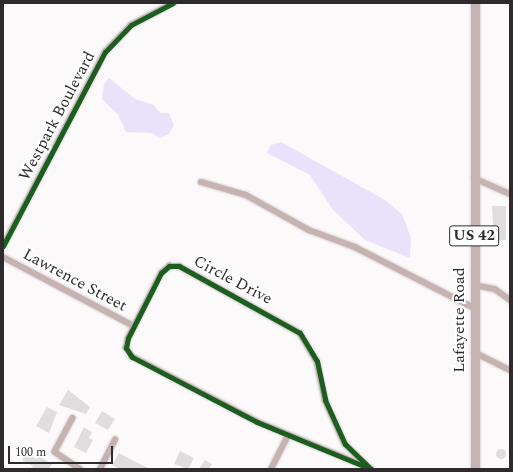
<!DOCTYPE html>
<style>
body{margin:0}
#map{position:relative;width:513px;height:472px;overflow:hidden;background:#fcf9fa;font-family:Spectral,serif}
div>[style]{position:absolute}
.water>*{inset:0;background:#e8e3fa}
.building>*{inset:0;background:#e0dddf}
.round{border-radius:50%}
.roads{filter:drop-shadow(0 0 1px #d6d5d5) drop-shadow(0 0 1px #d6d5d5)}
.street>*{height:5.5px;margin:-2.75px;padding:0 2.75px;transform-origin:2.75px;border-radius:2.75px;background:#c6b2b1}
.primary>*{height:9px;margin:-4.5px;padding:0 4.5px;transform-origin:4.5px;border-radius:4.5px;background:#c6b3b3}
.cycleway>*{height:5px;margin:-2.5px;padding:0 2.5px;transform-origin:2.5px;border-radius:2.5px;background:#1b5e20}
span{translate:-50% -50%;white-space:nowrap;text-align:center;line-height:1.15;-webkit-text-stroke:3.5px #fff;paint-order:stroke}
.shield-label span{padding:1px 3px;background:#fff;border:1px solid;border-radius:3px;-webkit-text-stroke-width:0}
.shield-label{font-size:15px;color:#2f2a2c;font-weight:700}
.street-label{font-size:16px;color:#2f2a2c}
.frame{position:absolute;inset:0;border:4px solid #2f2a2c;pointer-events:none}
.scale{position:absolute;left:8px;top:446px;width:105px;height:18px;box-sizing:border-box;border:2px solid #2f2a2c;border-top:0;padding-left:5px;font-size:12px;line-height:14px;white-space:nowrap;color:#2f2a2c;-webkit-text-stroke:3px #fff;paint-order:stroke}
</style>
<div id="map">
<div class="water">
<i style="clip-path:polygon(109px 78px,135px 99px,154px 105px,160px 113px,169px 113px,174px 125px,169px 134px,160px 138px,151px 133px,126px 132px,118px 115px,102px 99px,104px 84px)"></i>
<i style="clip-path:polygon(281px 142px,385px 200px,402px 214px,411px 238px,410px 258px,365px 240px,333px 210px,310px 175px,267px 153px,271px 145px)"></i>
</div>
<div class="building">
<i style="clip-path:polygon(492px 206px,506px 206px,506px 240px,494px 240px)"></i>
<i style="clip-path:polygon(68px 390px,90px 407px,86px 414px,59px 405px)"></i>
<i style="clip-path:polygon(47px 407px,57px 412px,49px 433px,36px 426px)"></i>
<i style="clip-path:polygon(102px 411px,115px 419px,108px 430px,95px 423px)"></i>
<i style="clip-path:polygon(84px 427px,92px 432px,89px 438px,93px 440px,86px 453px,74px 447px)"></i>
<i class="round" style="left:496px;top:449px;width:10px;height:10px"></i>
<i style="clip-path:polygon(180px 451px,194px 458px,188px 469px,174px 464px)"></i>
<i style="clip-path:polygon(26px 453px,37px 459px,39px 456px,52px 464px,49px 469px,31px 469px,33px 466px,22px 460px)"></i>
<i style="clip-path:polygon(119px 453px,134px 461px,150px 469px,120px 469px,112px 465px)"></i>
<i style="clip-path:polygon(205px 460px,212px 464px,209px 469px,199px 469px)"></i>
</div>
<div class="roads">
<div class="street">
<i style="left:474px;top:178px;width:39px;rotate:24deg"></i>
<i style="left:201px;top:182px;width:47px;rotate:16.1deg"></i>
<i style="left:246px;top:195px;width:72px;rotate:29.1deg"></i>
<i style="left:309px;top:230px;width:49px;rotate:20.3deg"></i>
<i style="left:355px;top:247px;width:134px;rotate:27.1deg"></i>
<i style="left:3px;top:246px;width:219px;rotate:-62.3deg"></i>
<i style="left:105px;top:52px;width:37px;rotate:-46deg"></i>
<i style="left:131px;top:25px;width:47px;rotate:-27.6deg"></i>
<i style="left:3px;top:257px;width:148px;rotate:27.8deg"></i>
<i style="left:169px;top:266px;width:10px"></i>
<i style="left:179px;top:266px;width:138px;rotate:29deg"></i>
<i style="left:300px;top:333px;width:33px;rotate:59deg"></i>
<i style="left:317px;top:361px;width:40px;rotate:78deg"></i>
<i style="left:325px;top:400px;width:48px;rotate:65.6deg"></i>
<i style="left:345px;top:444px;width:36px;rotate:44deg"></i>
<i style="left:371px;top:469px;width:123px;rotate:-157.6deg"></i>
<i style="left:257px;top:422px;width:141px;rotate:-152.5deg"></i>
<i style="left:132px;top:357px;width:11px;rotate:-124deg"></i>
<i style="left:126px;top:348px;width:10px;rotate:-79deg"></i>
<i style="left:128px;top:338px;width:73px;rotate:-63.1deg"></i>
<i style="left:161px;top:273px;width:11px;rotate:-41deg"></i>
<i style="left:474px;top:285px;width:21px;rotate:11deg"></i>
<i style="left:495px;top:289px;width:19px;rotate:36deg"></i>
<i style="left:474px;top:352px;width:40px;rotate:26.6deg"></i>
<i style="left:73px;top:418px;width:38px;rotate:118deg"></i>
<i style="left:55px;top:452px;width:30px;rotate:34deg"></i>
<i style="left:100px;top:469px;width:33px;rotate:-63deg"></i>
<i style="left:271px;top:469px;width:38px;rotate:-63deg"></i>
</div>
<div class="primary">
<i style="left:475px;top:469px;width:466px;rotate:-90deg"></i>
</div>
</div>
<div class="cycleway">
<i style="left:3px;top:246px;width:219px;rotate:-62.3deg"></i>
<i style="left:105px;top:52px;width:37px;rotate:-46deg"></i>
<i style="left:131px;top:25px;width:47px;rotate:-27.6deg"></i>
<i style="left:169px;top:266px;width:10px"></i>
<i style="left:179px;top:266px;width:138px;rotate:29deg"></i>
<i style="left:300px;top:333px;width:33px;rotate:59deg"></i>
<i style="left:317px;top:361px;width:40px;rotate:78deg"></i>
<i style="left:325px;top:400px;width:48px;rotate:65.6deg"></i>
<i style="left:345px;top:444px;width:36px;rotate:44deg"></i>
<i style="left:371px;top:469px;width:123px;rotate:-157.6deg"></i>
<i style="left:257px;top:422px;width:141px;rotate:-152.5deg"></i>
<i style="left:132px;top:357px;width:11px;rotate:-124deg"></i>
<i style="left:126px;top:348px;width:10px;rotate:-79deg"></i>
<i style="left:128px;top:338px;width:73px;rotate:-63.1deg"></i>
<i style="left:161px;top:273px;width:11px;rotate:-41deg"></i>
</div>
<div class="shield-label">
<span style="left:474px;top:236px">US 42</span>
</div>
<div class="street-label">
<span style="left:57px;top:116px;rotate:-62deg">Westpark Boulevard</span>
<span style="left:75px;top:280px;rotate:28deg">Lawrence Street</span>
<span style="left:233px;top:280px;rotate:28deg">Circle Drive</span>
<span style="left:459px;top:320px;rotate:-90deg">Lafayette Road</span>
</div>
<div class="frame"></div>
<div class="scale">100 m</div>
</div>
